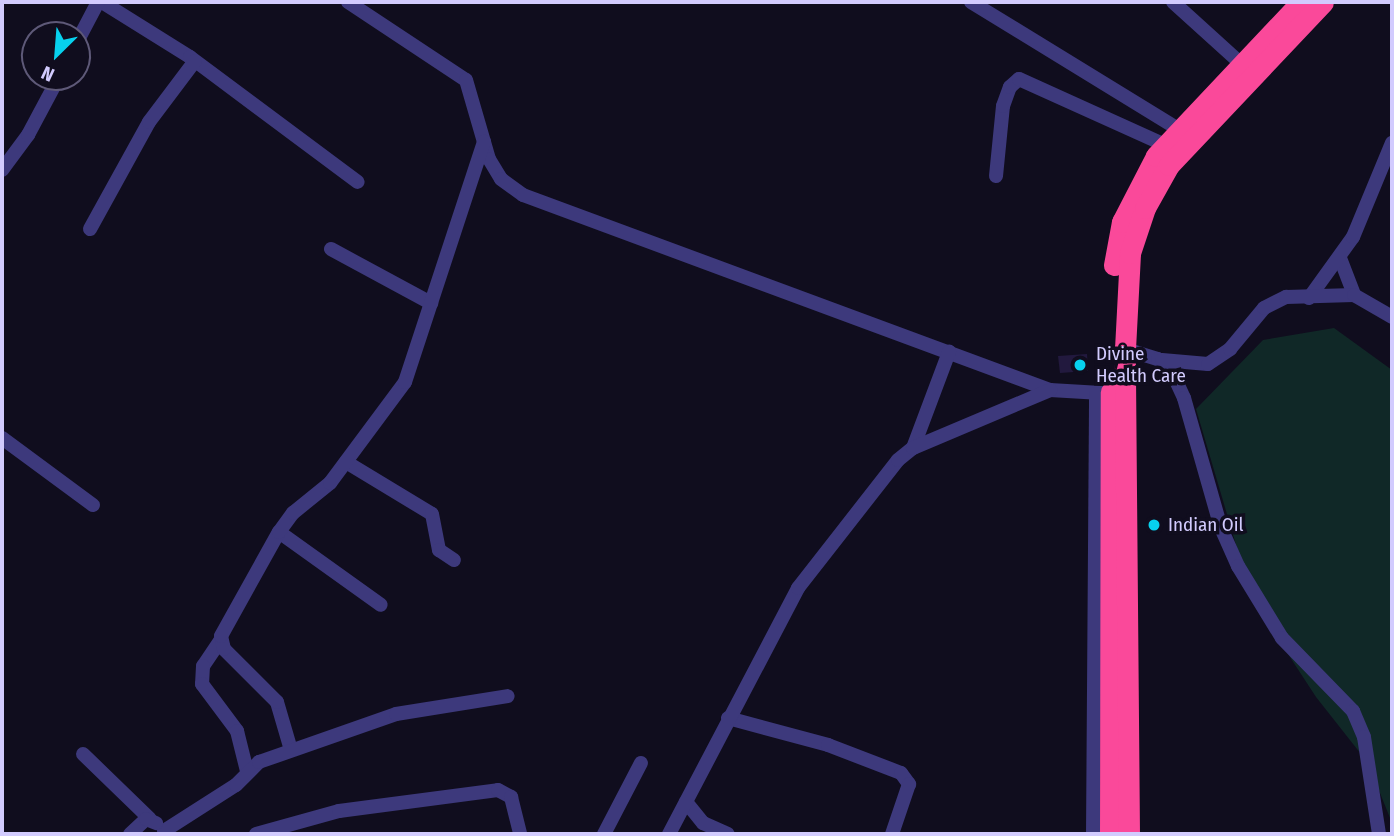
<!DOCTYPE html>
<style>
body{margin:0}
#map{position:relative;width:1394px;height:836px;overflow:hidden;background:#100d1e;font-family:"Fira Sans Condensed",sans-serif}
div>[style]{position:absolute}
.green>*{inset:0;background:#102827}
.building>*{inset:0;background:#22193e}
.street>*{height:14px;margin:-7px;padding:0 7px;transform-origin:7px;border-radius:7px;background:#3d397c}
.highway>*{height:21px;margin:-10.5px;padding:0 10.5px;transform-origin:10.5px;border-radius:10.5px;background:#fa499a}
.dots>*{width:19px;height:19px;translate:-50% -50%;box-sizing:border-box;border:4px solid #100d1e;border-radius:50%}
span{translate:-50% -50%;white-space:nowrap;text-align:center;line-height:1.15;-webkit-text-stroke:7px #100d1e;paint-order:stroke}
.poi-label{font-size:19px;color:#d2cbfe}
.left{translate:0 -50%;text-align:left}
.frame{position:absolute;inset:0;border:4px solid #d2cbfe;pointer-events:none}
.north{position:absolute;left:21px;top:21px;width:70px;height:70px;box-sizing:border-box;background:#100d1e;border:2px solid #5e5978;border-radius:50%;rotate:205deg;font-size:19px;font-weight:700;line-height:28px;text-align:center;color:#d2cbfe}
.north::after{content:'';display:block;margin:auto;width:24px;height:32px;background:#07d1ee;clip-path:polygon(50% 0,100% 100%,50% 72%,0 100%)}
</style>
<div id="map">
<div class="green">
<i style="clip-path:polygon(1334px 328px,1392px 370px,1392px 823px,1368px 763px,1316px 697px,1252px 599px,1196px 409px,1263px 340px)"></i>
</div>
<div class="building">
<i style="clip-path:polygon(1087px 354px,1088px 371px,1060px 373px,1058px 356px)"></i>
</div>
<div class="street">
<i style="left:102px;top:2px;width:104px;rotate:32deg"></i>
<i style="left:190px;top:57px;width:209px;rotate:36.7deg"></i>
<i style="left:348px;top:2px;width:141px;rotate:33.5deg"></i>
<i style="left:466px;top:80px;width:82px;rotate:73.8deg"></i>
<i style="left:489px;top:159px;width:23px;rotate:59deg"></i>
<i style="left:501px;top:179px;width:27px;rotate:36deg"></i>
<i style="left:523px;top:195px;width:562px;rotate:20.31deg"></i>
<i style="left:1050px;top:390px;width:68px;rotate:3.4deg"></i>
<i style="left:971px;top:2px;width:243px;rotate:31.5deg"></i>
<i style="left:1173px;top:2px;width:100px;rotate:42.2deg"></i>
<i style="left:77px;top:42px;width:45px;rotate:-62.3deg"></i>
<i style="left:2px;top:170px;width:44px;rotate:-53.4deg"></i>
<i style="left:28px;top:135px;width:66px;rotate:-61.9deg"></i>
<i style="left:996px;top:176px;width:70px;rotate:-84.3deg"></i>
<i style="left:1003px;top:106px;width:20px;rotate:-70deg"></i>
<i style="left:1010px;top:87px;width:12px;rotate:-42deg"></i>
<i style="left:1019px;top:79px;width:160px;rotate:24.3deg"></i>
<i style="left:90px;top:229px;width:122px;rotate:-61.1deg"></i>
<i style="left:149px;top:122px;width:76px;rotate:-53deg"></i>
<i style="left:331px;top:249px;width:114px;rotate:28.4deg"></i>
<i style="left:1340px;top:258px;width:40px;rotate:69deg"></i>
<i style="left:1309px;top:298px;width:75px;rotate:-54.2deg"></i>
<i style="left:1353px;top:237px;width:102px;rotate:-67.5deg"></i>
<i style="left:1125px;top:349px;width:34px;rotate:17deg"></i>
<i style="left:1158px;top:359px;width:17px;rotate:40deg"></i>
<i style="left:1171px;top:370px;width:31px;rotate:65deg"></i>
<i style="left:1184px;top:398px;width:135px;rotate:74.1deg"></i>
<i style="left:1221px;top:528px;width:42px;rotate:65.9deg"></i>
<i style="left:1238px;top:566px;width:84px;rotate:58.6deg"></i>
<i style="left:1282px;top:638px;width:102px;rotate:45.8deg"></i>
<i style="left:1353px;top:711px;width:28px;rotate:67deg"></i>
<i style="left:1364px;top:737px;width:98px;rotate:81.2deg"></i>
<i style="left:1162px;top:360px;width:46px;rotate:5deg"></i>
<i style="left:1208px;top:364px;width:27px;rotate:-34deg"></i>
<i style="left:1230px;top:349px;width:53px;rotate:-50.3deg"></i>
<i style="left:1264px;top:308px;width:25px;rotate:-27deg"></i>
<i style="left:1286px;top:297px;width:68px;rotate:-1.7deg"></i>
<i style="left:1354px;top:295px;width:44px;rotate:30.1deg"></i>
<i style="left:2px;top:438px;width:113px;rotate:36.4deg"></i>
<i style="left:913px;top:448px;width:103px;rotate:-69.4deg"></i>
<i style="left:346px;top:462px;width:100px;rotate:31.2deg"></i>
<i style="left:432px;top:514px;width:37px;rotate:79deg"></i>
<i style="left:439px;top:550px;width:18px;rotate:34deg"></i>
<i style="left:279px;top:532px;width:125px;rotate:35.6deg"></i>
<i style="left:220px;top:641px;width:30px;rotate:124deg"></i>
<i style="left:203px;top:666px;width:18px;rotate:93deg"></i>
<i style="left:202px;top:684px;width:59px;rotate:53.3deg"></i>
<i style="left:237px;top:731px;width:41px;rotate:76deg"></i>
<i style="left:728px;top:718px;width:104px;rotate:15.1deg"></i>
<i style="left:828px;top:745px;width:78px;rotate:21deg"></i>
<i style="left:901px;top:773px;width:14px;rotate:54deg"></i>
<i style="left:909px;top:784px;width:53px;rotate:108.8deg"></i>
<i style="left:291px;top:750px;width:50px;rotate:-106.3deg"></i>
<i style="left:277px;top:702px;width:75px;rotate:-135deg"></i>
<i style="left:224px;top:649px;width:13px;rotate:-103deg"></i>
<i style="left:221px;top:636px;width:119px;rotate:-60.9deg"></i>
<i style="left:279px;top:532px;width:24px;rotate:-54deg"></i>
<i style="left:293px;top:513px;width:48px;rotate:-39deg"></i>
<i style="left:330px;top:483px;width:126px;rotate:-53.4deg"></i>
<i style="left:405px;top:382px;width:253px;rotate:-71.8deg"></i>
<i style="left:83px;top:754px;width:93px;rotate:44.1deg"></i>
<i style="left:686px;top:802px;width:27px;rotate:51deg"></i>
<i style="left:703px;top:823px;width:27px;rotate:24deg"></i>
<i style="left:164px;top:831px;width:85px;rotate:-32.6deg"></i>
<i style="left:236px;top:785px;width:33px;rotate:-45deg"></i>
<i style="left:259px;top:762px;width:145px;rotate:-19.3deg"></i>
<i style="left:396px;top:714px;width:113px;rotate:-9.1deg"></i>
<i style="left:130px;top:834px;width:22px;rotate:-43deg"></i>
<i style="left:146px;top:819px;width:11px;rotate:22deg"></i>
<i style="left:256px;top:834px;width:86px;rotate:-15.5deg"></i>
<i style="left:339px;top:811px;width:160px;rotate:-7.5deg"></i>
<i style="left:498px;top:790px;width:15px;rotate:28deg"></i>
<i style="left:511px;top:797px;width:38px;rotate:76deg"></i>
<i style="left:604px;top:834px;width:80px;rotate:-62.5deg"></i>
<i style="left:669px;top:834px;width:278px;rotate:-62.3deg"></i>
<i style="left:798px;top:588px;width:162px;rotate:-52deg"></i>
<i style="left:898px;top:460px;width:19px;rotate:-39deg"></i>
<i style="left:913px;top:448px;width:149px;rotate:-22.9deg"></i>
<i style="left:1093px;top:834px;width:440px;rotate:-89.6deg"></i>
</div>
<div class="highway">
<i style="left:1114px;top:265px;width:44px;rotate:-79.5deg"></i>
<i style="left:1122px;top:222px;width:74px;rotate:-62.7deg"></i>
<i style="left:1156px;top:156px;width:212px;rotate:-46.7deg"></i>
<i style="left:1110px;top:834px;width:442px;rotate:-89.9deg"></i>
<i style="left:1129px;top:834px;width:485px;rotate:-90.5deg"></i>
<i style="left:1125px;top:349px;width:96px;rotate:-87deg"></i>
<i style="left:1130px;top:253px;width:47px;rotate:-71.6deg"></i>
<i style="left:1145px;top:208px;width:49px;rotate:-60.8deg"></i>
<i style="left:1169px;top:165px;width:224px;rotate:-46.6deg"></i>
</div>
<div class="dots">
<i style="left:1080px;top:365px;background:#07d1ee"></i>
<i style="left:1154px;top:525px;background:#07d1ee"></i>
</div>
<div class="poi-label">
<span class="left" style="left:1096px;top:365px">Divine<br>Health Care</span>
<span class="left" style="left:1168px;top:525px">Indian Oil</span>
</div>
<div class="frame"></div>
<div class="north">N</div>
</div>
